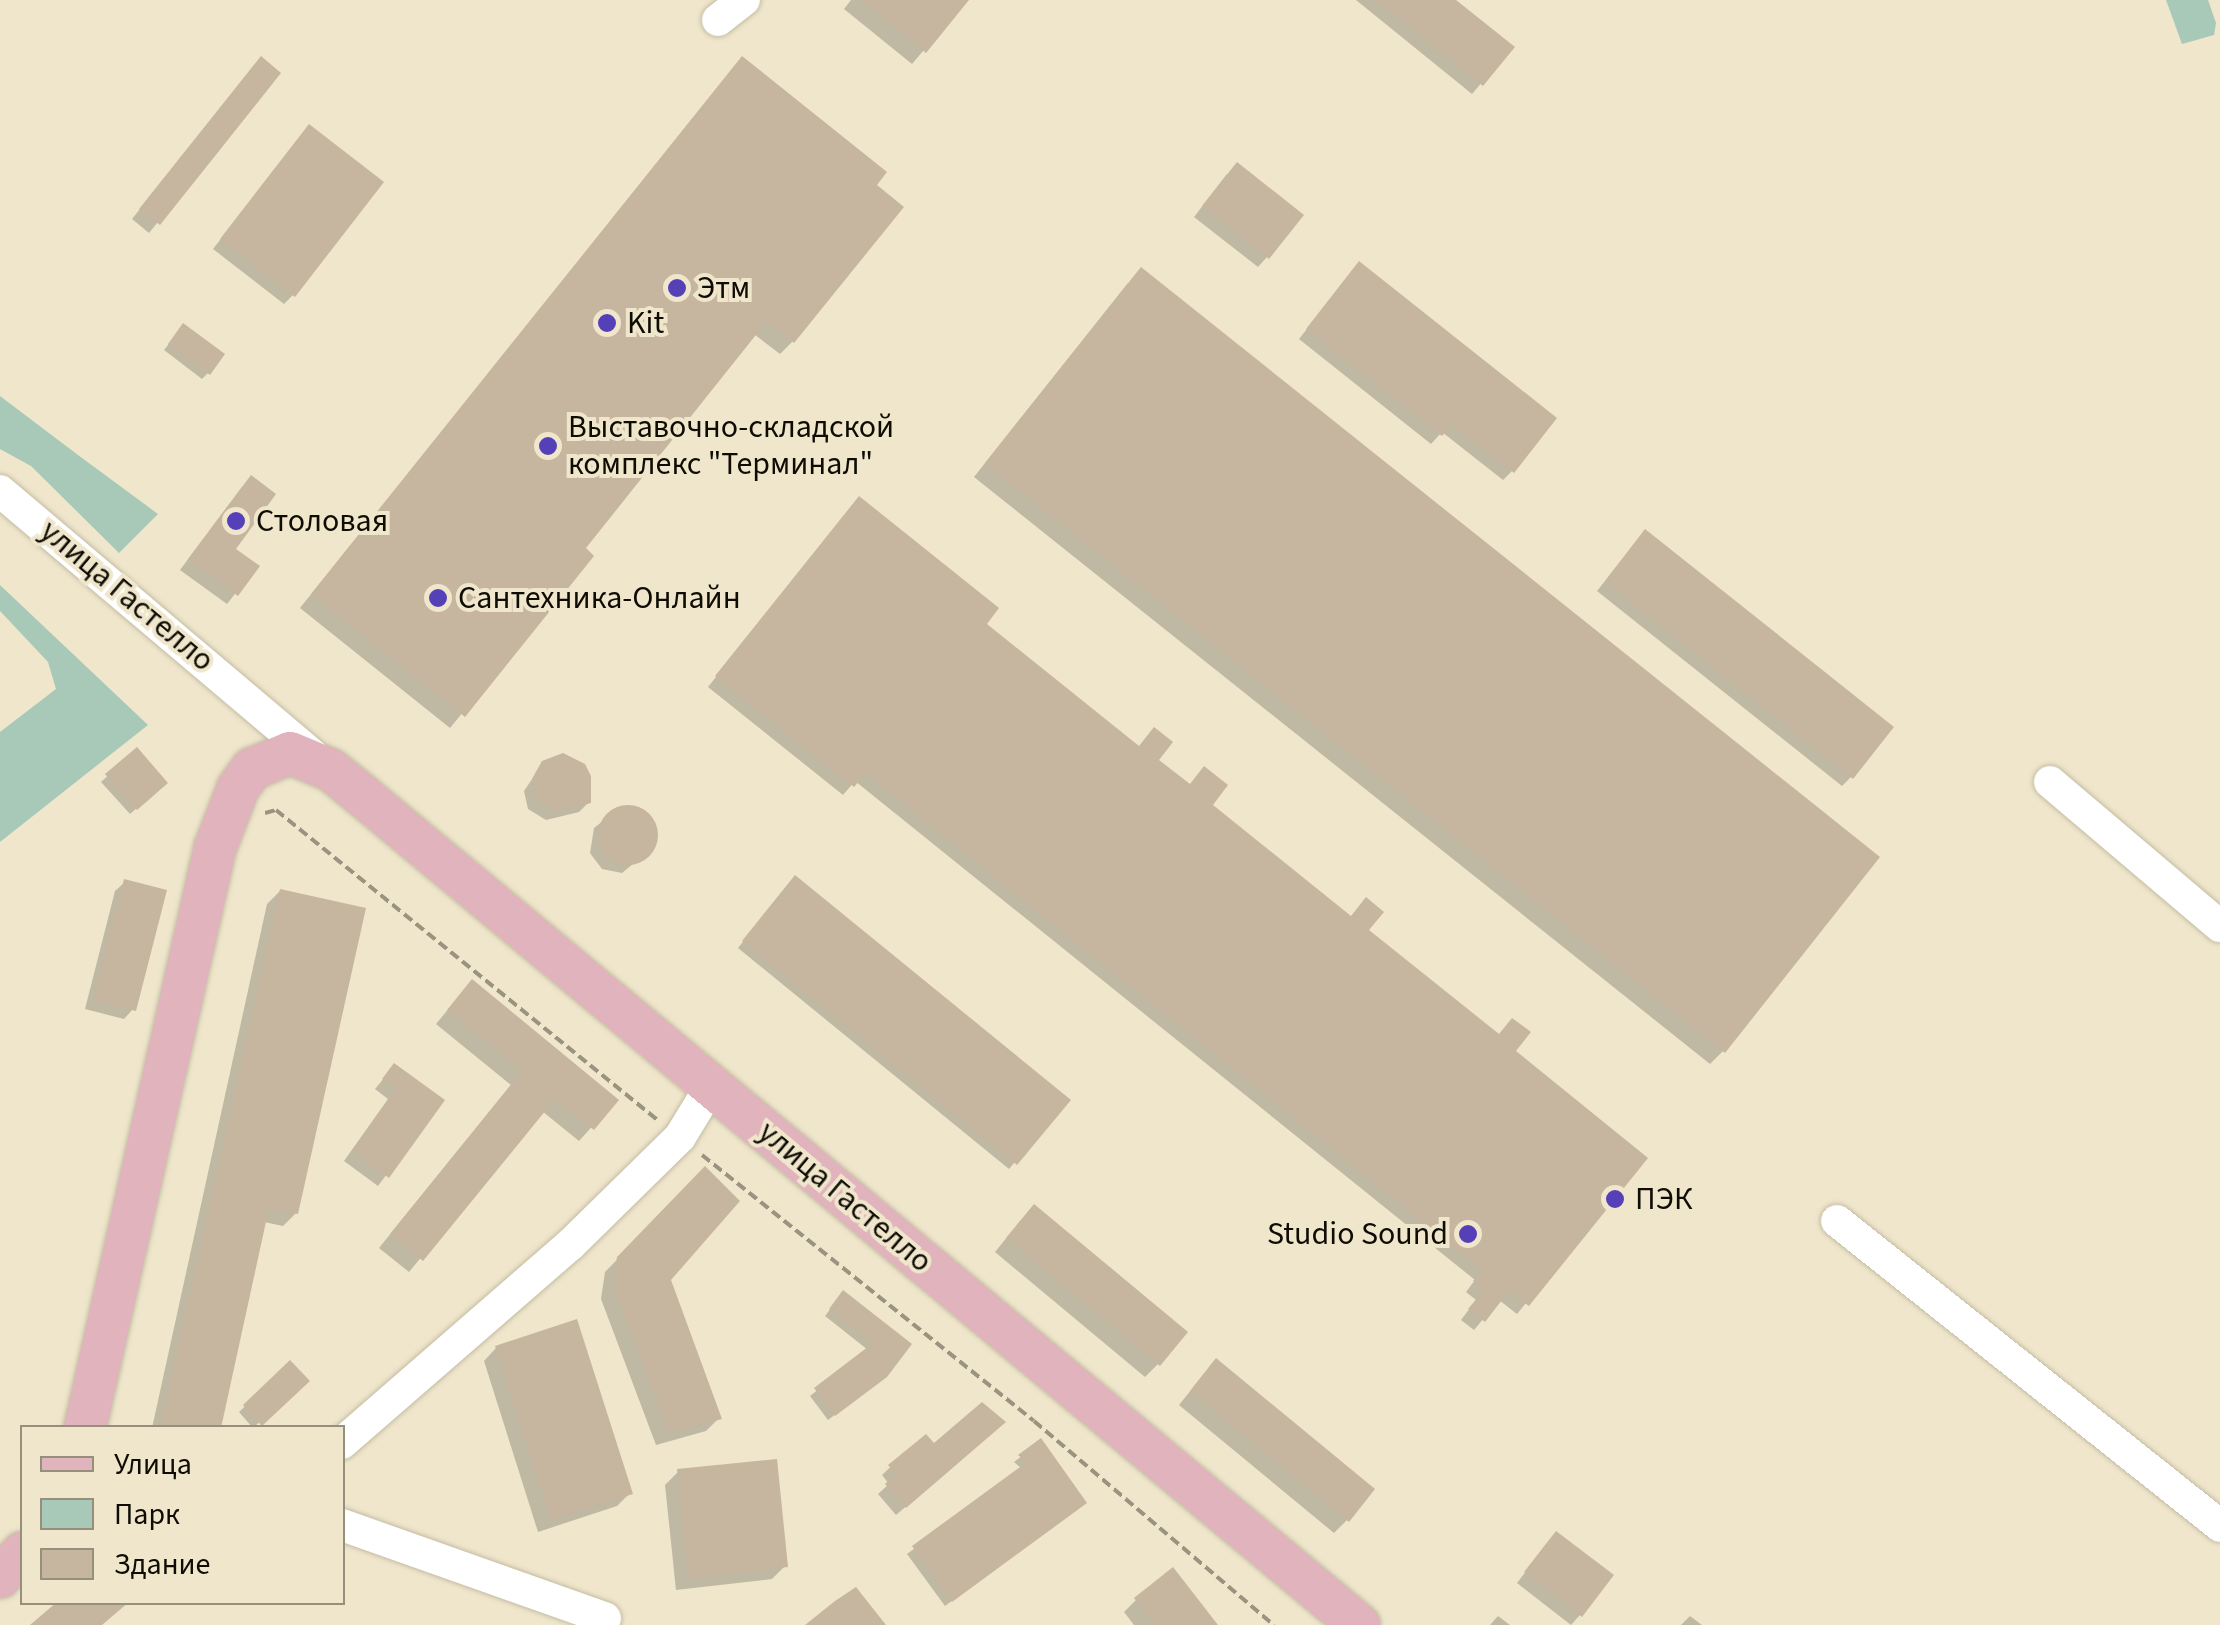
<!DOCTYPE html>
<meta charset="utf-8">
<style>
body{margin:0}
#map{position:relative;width:2220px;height:1625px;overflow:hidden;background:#efe6cc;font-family:"Source Sans 3",sans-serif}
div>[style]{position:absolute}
.green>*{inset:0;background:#a8c9b8}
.shadow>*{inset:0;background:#0003}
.building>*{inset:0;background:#c6b69f}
.round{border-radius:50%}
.path>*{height:4px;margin-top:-2px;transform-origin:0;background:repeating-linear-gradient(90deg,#9a9380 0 10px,transparent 0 15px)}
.roads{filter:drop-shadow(0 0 2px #c4bca3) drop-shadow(0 0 2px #c4bca3)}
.minor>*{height:32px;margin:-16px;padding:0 16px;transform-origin:16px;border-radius:16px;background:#fff}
.major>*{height:42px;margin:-21px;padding:0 21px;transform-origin:21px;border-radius:21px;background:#e1b3bc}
.dots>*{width:28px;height:28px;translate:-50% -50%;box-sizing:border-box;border:5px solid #efe6cc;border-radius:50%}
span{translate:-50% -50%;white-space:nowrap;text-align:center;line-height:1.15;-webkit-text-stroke:8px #efe6cc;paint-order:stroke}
.poi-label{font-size:32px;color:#0f0c04}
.left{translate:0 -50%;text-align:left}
.right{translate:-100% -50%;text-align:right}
.street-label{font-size:32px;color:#0f0c04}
.legend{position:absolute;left:20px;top:1425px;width:325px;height:180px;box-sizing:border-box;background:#efe6cc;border:2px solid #958f7c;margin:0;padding:12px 18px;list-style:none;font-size:30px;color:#0f0c04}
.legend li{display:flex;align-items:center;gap:20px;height:50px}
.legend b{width:50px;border:2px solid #958f7c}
</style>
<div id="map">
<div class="green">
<i style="clip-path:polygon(2166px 0,2208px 0,2216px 23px,2214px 35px,2182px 44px)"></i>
<i style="clip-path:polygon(0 396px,78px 455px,158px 514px,119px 553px,31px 466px,0 449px)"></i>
<i style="clip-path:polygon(0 585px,148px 725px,0 842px,0 732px,56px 689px,48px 662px,0 611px)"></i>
</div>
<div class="shadow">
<i style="clip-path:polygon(851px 0,966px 0,912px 64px,844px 9px)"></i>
<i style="clip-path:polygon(1356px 0,1452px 0,1511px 48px,1472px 94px)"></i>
<i style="clip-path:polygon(742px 59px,792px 342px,780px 354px,754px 334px,582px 549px,591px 556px,450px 728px,300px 608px)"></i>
<i style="clip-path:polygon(252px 69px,278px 73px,149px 233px,132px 219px)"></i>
<i style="clip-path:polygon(300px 137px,293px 295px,284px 304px,213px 249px)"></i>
<i style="clip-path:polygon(1227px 174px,1267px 257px,1258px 267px,1194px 217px)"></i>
<i style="clip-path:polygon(1350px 274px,1512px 471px,1503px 480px,1442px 432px,1431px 444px,1299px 339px)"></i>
<i style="clip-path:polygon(1128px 283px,1723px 1051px,1710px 1064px,974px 477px)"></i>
<i style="clip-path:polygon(178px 332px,208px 373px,202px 379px,164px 350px)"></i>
<i style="clip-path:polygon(242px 487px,233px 549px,256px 567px,227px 604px,180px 570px)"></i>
<i style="clip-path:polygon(850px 509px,983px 624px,1644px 1158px,1517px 1314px,1499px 1300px,1474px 1330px,1461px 1320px,1476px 1300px,1466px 1292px,1475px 1280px,855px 781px,843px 795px,708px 687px)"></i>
<i style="clip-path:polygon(1636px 542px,1851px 777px,1842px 786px,1597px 591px)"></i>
<i style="clip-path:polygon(136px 750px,165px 783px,130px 814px,101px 782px)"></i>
<i style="clip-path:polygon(543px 763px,589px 802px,579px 812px,546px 820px,528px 809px,524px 791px)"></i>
<i style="clip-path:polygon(617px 810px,640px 811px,654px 829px,650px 850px,622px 873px,602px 869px,590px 853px,594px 828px)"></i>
<i style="clip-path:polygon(125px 882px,133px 1009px,124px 1019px,85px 1009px,115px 891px)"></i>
<i style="clip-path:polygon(790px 884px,1067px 1100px,1009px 1169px,738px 948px)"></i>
<i style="clip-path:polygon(280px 891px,296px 1213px,283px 1226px,264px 1222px,219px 1428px,152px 1428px,267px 904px)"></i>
<i style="clip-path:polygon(460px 995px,616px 1100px,579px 1141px,542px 1111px,409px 1272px,379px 1248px,511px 1085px,436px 1024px)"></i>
<i style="clip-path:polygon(394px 1066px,442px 1100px,378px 1186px,344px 1161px,388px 1099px,375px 1089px)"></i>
<i style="clip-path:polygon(705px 1170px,668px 1279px,719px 1418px,706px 1431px,656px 1445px,601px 1299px,605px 1272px)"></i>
<i style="clip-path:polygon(1021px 1220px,1158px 1364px,1145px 1377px,995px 1252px)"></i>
<i style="clip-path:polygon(838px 1299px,909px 1345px,878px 1382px,828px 1420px,810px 1396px,868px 1350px,825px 1316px)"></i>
<i style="clip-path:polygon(496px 1348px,630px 1493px,617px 1506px,538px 1532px,484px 1361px)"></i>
<i style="clip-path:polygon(290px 1363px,306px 1381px,253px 1428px,239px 1412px)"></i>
<i style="clip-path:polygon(1204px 1374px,1347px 1520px,1334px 1533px,1179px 1405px)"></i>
<i style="clip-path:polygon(994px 1431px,896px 1515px,878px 1494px,889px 1484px,882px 1475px,903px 1455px)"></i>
<i style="clip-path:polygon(1040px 1442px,1078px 1508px,945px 1606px,907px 1554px,1022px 1469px,1014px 1462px)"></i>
<i style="clip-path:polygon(678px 1472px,785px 1566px,772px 1579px,676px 1590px,665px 1485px)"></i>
<i style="clip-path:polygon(1547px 1544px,1580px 1615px,1571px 1625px,1517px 1583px)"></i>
<i style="clip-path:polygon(1136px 1600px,1216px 1625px,1134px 1625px,1124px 1612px)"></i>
<i style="clip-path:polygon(1498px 1616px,1510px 1625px,1490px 1625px)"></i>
<i style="clip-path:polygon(1690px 1616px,1702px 1625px,1681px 1625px)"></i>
</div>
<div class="building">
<i style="clip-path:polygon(862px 0,969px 0,926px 53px)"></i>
<i style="clip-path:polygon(1376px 0,1456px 0,1515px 47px,1483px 86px)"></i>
<i style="clip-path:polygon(261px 56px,281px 73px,160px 225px,139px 209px)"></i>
<i style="clip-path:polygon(742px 56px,887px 172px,877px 185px,904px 207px,794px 343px,767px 321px,586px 548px,594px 556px,465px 717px,311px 594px)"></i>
<i style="clip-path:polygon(309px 124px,384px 182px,295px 297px,220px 239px)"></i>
<i style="clip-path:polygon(1237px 162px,1304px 215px,1269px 259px,1202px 206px)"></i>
<i style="clip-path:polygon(1359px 261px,1557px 418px,1514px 473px,1452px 424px,1442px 436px,1306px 329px)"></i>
<i style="clip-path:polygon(1141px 267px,1880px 857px,1725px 1053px,985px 463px)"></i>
<i style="clip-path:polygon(183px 323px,225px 354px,210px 375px,168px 344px)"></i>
<i style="clip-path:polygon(251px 475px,276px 494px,236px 549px,260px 566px,238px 596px,188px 559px)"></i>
<i style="clip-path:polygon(859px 496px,999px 608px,987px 624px,1139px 746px,1154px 727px,1173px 742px,1159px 760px,1190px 784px,1204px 766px,1228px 785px,1213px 805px,1351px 916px,1366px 897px,1384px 912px,1369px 930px,1499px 1034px,1512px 1018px,1531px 1032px,1516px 1051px,1648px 1158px,1529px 1306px,1509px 1291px,1485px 1322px,1468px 1309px,1484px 1290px,1473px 1281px,1482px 1270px,866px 773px,854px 787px,715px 676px)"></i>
<i style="clip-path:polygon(1645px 529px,1894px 727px,1853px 779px,1605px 581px)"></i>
<i style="clip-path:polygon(137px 747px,168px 783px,137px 810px,105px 774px)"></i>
<i style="clip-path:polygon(563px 753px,585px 764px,591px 776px,591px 803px,556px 812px,537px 800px,532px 779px,542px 761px)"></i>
<i class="round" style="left:598px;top:805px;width:60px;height:60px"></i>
<i style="clip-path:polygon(795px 875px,1071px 1100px,1017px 1165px,742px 941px)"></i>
<i style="clip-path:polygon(124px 879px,167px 890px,136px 1011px,93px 1000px)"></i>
<i style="clip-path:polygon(280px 889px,366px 908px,298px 1214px,269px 1208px,221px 1428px,171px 1428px,161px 1425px)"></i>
<i style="clip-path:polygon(472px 979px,619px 1100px,594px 1130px,555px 1099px,423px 1261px,390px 1234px,522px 1071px,447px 1010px)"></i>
<i style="clip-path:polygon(394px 1063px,445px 1100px,389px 1178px,352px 1151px,396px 1089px,382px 1079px)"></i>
<i style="clip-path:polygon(705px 1166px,740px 1201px,671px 1280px,722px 1419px,669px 1433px,613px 1285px,617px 1257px)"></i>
<i style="clip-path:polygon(1034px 1204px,1188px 1332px,1160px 1366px,1006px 1238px)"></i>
<i style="clip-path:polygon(843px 1290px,912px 1344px,887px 1377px,835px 1416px,814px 1388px,873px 1343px,829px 1309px)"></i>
<i style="clip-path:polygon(577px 1319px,633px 1494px,551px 1520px,495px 1346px)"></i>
<i style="clip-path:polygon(1216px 1358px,1375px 1489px,1349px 1522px,1190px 1391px)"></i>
<i style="clip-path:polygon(290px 1360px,310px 1381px,262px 1426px,243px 1405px)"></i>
<i style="clip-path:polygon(982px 1402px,1006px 1422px,906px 1508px,885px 1484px,896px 1474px,888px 1465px,926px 1434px,934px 1443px)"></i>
<i style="clip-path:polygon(1041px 1438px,1087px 1503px,952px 1602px,912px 1546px,1027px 1462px,1018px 1455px)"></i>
<i style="clip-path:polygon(777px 1459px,788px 1567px,688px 1578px,677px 1469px)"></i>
<i style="clip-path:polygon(1556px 1531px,1614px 1575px,1582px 1617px,1524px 1572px)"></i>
<i style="clip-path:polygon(1173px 1567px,1218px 1625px,1155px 1625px,1134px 1598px)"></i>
<i style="clip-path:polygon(856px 1587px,886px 1625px,805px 1625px,835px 1601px)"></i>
<i style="clip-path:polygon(57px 1602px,129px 1602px,102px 1625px,30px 1625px)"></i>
</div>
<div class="path">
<i style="left:265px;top:813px;width:11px;rotate:-15deg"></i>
<i style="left:276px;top:810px;width:493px;rotate:39.1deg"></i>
<i style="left:702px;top:1155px;width:425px;rotate:38.7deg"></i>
<i style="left:1034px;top:1421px;width:315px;rotate:40.4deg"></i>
</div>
<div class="roads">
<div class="minor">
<i style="left:718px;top:20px;width:33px;rotate:-38deg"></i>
<i style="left:0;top:491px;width:420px;rotate:40.2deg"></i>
<i style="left:2050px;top:782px;width:223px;rotate:40.3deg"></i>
<i style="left:1837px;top:1221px;width:490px;rotate:38.5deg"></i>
<i style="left:342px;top:1443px;width:302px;rotate:-41deg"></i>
<i style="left:570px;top:1245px;width:154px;rotate:-44.5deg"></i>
<i style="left:680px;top:1137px;width:60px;rotate:-58.7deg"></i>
<i style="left:342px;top:1525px;width:279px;rotate:19.5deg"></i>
</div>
<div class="major">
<i style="left:85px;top:1428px;width:594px;rotate:-77.37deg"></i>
<i style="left:215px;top:848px;width:64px;rotate:-69deg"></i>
<i style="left:238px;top:788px;width:24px;rotate:-54deg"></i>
<i style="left:252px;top:769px;width:41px;rotate:-22.8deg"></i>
<i style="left:290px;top:753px;width:44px;rotate:22.5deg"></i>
<i style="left:331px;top:770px;width:41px;rotate:39.1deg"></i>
<i style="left:363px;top:796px;width:1296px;rotate:39.77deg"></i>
<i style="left:0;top:1577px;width:33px;rotate:-47deg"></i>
</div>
</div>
<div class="dots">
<i style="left:677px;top:288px;background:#5640b8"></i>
<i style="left:607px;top:323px;background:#5640b8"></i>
<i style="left:548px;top:446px;background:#5640b8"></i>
<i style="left:236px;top:521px;background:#5640b8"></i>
<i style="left:438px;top:598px;background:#5640b8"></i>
<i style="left:1615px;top:1199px;background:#5640b8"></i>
<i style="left:1468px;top:1234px;background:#5640b8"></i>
</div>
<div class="poi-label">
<span class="left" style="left:697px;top:288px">Этм</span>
<span class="left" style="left:627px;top:323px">Kit</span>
<span class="left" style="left:568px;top:446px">Выставочно-складской<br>комплекс "Терминал"</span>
<span class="left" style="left:256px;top:521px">Столовая</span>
<span class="left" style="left:458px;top:598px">Сантехника-Онлайн</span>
<span class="left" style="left:1635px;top:1199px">ПЭК</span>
<span class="right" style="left:1448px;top:1234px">Studio Sound</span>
</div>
<div class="street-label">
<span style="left:127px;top:596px;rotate:40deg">улица Гастелло</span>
<span style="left:845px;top:1197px;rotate:40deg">улица Гастелло</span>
</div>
<ul class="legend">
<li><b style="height:12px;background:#e1b3bc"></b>Улица</li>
<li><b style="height:28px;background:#a8c9b8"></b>Парк</li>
<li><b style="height:28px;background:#c6b69f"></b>Здание</li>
</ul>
</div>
